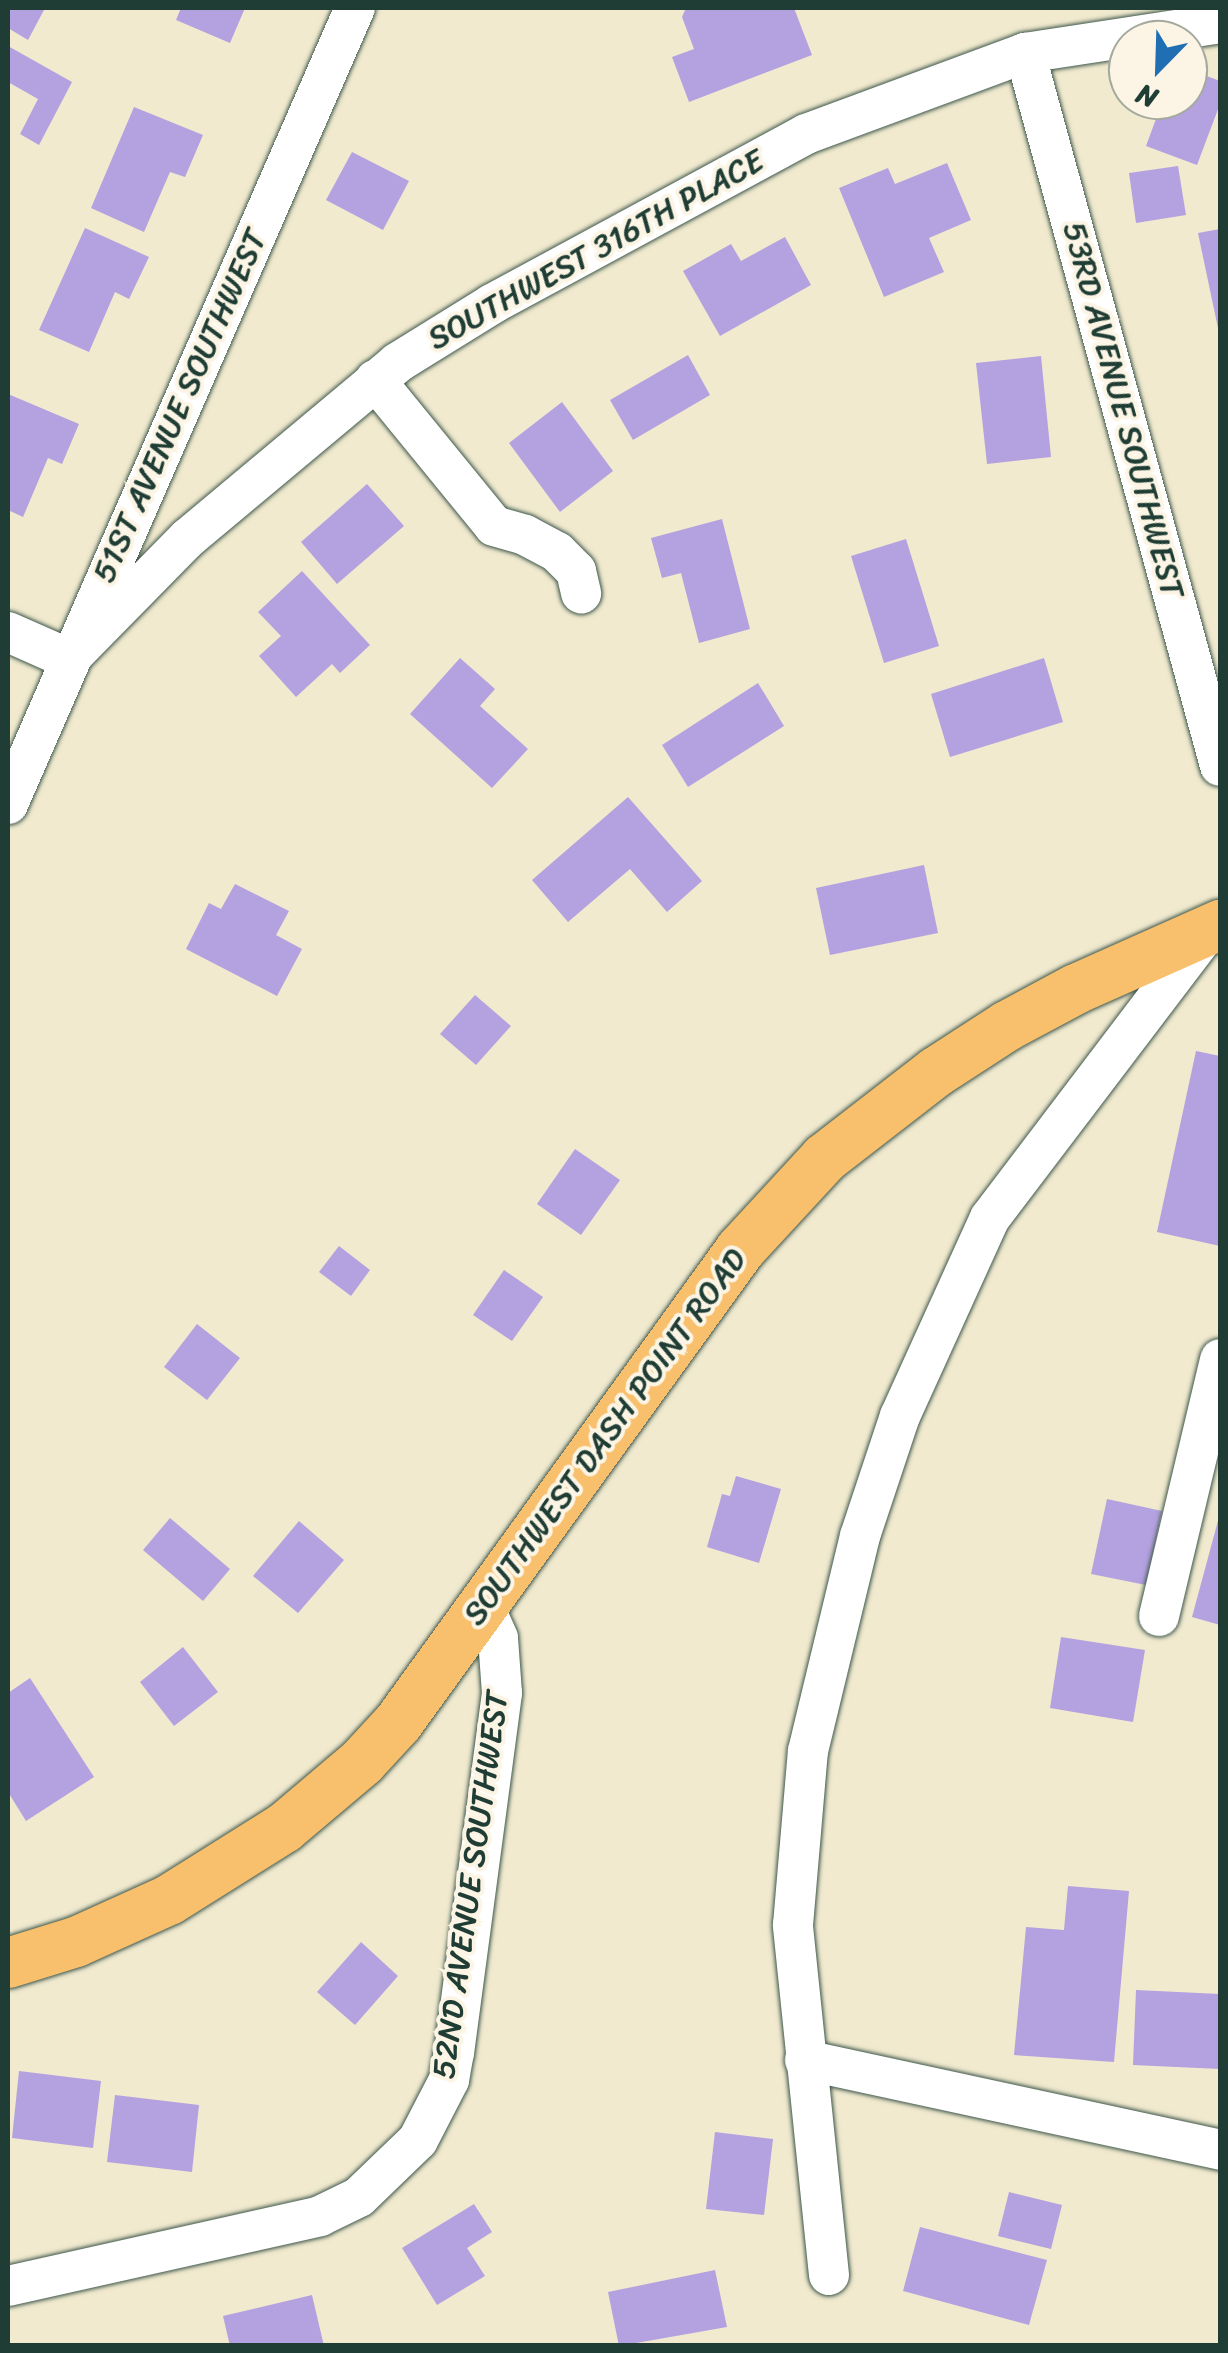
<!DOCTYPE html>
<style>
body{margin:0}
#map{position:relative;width:1228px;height:2353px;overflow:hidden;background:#f1eacf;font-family:Sriracha,sans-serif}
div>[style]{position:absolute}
.building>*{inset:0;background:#b4a1e0}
.roads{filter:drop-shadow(0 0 2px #3e574b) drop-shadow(0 0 2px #3e574b)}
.minor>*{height:40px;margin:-20px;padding:0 20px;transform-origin:20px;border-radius:20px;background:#fff}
.major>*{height:50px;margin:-25px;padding:0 25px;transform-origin:25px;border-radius:25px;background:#f8bf6c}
span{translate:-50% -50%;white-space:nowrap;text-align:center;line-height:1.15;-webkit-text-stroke:8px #fcf5e5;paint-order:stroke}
.street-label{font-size:32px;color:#1f3d34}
.frame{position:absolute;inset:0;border:10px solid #1f3d34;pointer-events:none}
.north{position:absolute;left:1108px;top:20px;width:100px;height:100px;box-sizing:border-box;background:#fcf5e5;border:2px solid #a4ab9e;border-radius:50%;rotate:203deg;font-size:28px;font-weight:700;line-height:40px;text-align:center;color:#1f3d34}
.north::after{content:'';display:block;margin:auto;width:35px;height:45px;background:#1f6fb2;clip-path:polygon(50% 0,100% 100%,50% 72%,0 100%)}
</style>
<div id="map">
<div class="building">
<i style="clip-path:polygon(8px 8px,45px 8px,28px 40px,8px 28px)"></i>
<i style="clip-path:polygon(181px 8px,245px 8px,230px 43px,176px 20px)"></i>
<i style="clip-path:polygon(686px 8px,794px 8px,812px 55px,689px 102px,672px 57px,694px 49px,682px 17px)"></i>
<i style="clip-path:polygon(8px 46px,72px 82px,39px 145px,20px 134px,38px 99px,8px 82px)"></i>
<i style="clip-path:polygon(1188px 69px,1220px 81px,1220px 104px,1197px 165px,1146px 146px,1163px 100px,1188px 100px)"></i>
<i style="clip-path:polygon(134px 107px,203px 135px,185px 177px,170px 172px,144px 232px,91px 208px)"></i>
<i style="clip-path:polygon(352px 152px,409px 181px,383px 230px,326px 200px)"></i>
<i style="clip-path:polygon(947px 163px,971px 220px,929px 238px,944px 272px,884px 297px,839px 188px,888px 168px,895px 184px)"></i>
<i style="clip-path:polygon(1178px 166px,1186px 215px,1136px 223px,1129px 173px)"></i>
<i style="clip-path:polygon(85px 228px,149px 257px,129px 299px,115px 292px,89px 352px,39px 330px)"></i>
<i style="clip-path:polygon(1220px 229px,1220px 333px,1219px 333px,1198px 233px)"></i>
<i style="clip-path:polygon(785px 237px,811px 285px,720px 336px,683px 271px,731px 244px,741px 261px)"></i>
<i style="clip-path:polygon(688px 355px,710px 395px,633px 440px,610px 400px)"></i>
<i style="clip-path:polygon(1041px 356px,1051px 457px,987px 464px,976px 363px)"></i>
<i style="clip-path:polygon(8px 394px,79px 424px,62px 464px,48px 458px,23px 517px,8px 510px)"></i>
<i style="clip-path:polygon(562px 402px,613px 471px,560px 512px,509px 443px)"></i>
<i style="clip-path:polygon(367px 484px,404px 526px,337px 584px,301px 542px)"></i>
<i style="clip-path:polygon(722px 519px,750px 629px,699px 643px,681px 573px,662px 578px,651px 538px)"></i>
<i style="clip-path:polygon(906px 539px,939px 646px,884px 663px,851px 556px)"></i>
<i style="clip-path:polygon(302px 571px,370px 645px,340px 673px,332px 664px,296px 697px,259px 656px,281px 636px,258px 612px)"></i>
<i style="clip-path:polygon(460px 658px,495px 689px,480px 706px,528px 749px,492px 788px,410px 714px)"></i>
<i style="clip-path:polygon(1044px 658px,1063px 722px,950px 757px,931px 694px)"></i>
<i style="clip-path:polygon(758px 683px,784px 726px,688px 787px,662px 745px)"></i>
<i style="clip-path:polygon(628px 797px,702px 881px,667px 912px,630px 869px,568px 922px,532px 880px)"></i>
<i style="clip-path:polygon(924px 865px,938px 933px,830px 955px,816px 888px)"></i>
<i style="clip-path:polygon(235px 884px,289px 911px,276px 935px,302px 949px,277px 996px,186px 949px,209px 903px,221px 909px)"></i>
<i style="clip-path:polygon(475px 995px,511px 1026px,476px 1065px,440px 1034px)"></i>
<i style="clip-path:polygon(1196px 1051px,1220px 1056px,1220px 1246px,1157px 1232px)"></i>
<i style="clip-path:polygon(575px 1149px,620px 1180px,581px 1235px,537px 1204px)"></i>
<i style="clip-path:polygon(339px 1246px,370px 1270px,351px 1296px,319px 1272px)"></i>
<i style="clip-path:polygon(504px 1270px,543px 1297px,512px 1341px,473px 1315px)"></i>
<i style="clip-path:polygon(197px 1324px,240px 1358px,207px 1400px,164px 1367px)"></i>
<i style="clip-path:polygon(736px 1476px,781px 1489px,759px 1563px,707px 1547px,722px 1494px,730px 1496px)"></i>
<i style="clip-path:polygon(1107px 1499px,1162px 1511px,1146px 1585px,1091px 1574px)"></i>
<i style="clip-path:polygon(1219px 1517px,1220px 1517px,1220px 1625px,1192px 1617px)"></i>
<i style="clip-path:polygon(170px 1518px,230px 1569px,203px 1601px,143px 1550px)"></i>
<i style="clip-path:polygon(299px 1521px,344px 1560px,298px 1613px,253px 1576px)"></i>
<i style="clip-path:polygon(1061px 1637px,1145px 1650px,1133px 1722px,1050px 1708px)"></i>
<i style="clip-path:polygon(183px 1647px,218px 1692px,174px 1726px,140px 1682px)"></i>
<i style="clip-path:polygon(30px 1678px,94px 1777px,26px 1821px,8px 1792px,8px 1693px)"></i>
<i style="clip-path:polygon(1068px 1886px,1129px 1891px,1114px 2062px,1014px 2055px,1026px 1927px,1064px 1930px)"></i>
<i style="clip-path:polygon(361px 1942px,398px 1976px,355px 2025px,317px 1992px)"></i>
<i style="clip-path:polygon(1136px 1990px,1220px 1994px,1220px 2069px,1133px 2065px)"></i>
<i style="clip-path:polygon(19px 2071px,101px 2081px,93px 2148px,12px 2138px)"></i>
<i style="clip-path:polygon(115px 2095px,199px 2105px,192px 2172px,107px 2162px)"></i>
<i style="clip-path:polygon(715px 2132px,773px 2139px,764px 2215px,706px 2209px)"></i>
<i style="clip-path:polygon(1009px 2192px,1062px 2205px,1051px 2249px,998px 2236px)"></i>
<i style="clip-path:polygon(474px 2204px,492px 2232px,467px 2248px,485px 2276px,437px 2305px,402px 2248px)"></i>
<i style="clip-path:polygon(920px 2227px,1047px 2260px,1029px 2325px,903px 2291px)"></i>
<i style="clip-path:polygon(715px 2270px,727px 2327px,619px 2346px,608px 2292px)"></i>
<i style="clip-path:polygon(312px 2295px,324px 2346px,230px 2346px,223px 2316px)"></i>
</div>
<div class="roads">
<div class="minor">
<i style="left:1025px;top:53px;width:739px;rotate:74.7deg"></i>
<i style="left:375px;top:380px;width:188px;rotate:50.8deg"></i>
<i style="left:494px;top:526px;width:32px;rotate:16deg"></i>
<i style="left:525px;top:535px;width:36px;rotate:28deg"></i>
<i style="left:557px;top:552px;width:27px;rotate:45deg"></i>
<i style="left:576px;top:571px;width:23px;rotate:77deg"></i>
<i style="left:8px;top:632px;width:67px;rotate:23.9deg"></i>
<i style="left:69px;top:659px;width:170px;rotate:-45.5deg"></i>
<i style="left:188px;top:538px;width:273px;rotate:-39.9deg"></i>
<i style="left:397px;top:363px;width:112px;rotate:-31.8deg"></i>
<i style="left:492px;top:304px;width:357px;rotate:-28.4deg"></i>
<i style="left:806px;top:134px;width:233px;rotate:-20.3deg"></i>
<i style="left:1025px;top:53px;width:197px;rotate:-8.7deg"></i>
<i style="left:8px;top:804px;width:868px;rotate:-66.45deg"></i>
<i style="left:1159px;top:1616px;width:264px;rotate:-76.6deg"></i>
<i style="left:805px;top:2060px;width:425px;rotate:12.2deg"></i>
<i style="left:829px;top:2275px;width:352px;rotate:-95.9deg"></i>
<i style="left:793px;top:1925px;width:175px;rotate:-85.1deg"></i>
<i style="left:808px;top:1751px;width:221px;rotate:-76.4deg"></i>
<i style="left:860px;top:1536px;width:126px;rotate:-71.6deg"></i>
<i style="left:900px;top:1416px;width:217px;rotate:-65.6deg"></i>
<i style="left:990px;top:1218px;width:364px;rotate:-52.8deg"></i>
<i style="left:8px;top:2286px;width:320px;rotate:-12.6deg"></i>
<i style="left:320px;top:2216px;width:43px;rotate:-26deg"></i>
<i style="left:359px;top:2197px;width:82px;rotate:-44deg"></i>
<i style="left:418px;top:2140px;width:68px;rotate:-62.7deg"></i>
<i style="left:449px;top:2080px;width:27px;rotate:-80deg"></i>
<i style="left:454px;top:2053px;width:363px;rotate:-82.4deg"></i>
<i style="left:502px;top:1693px;width:55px;rotate:-94.2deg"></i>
<i style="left:498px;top:1638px;width:36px;rotate:-114deg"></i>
</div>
<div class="major">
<i style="left:8px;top:1963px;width:71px;rotate:-17.2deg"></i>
<i style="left:76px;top:1942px;width:102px;rotate:-24.3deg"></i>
<i style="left:169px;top:1900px;width:136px;rotate:-32.1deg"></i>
<i style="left:284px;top:1828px;width:102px;rotate:-40.2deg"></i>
<i style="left:362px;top:1762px;width:53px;rotate:-47.3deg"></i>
<i style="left:398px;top:1723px;width:585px;rotate:-54.11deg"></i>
<i style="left:741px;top:1249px;width:124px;rotate:-47.3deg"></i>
<i style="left:825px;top:1158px;width:140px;rotate:-37.8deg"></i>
<i style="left:936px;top:1072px;width:85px;rotate:-32.9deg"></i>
<i style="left:1007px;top:1026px;width:78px;rotate:-28.2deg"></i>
<i style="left:1076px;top:989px;width:158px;rotate:-24deg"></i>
</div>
</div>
<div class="street-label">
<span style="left:596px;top:250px;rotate:-29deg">SOUTHWEST 316TH PLACE</span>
<span style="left:180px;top:406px;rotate:-66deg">51ST AVENUE SOUTHWEST</span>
<span style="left:1123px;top:410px;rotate:75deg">53RD AVENUE SOUTHWEST</span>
<span style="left:605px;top:1437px;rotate:-54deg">SOUTHWEST DASH POINT ROAD</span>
<span style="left:471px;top:1885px;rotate:-82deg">52ND AVENUE SOUTHWEST</span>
</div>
<div class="frame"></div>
<div class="north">N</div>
</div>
